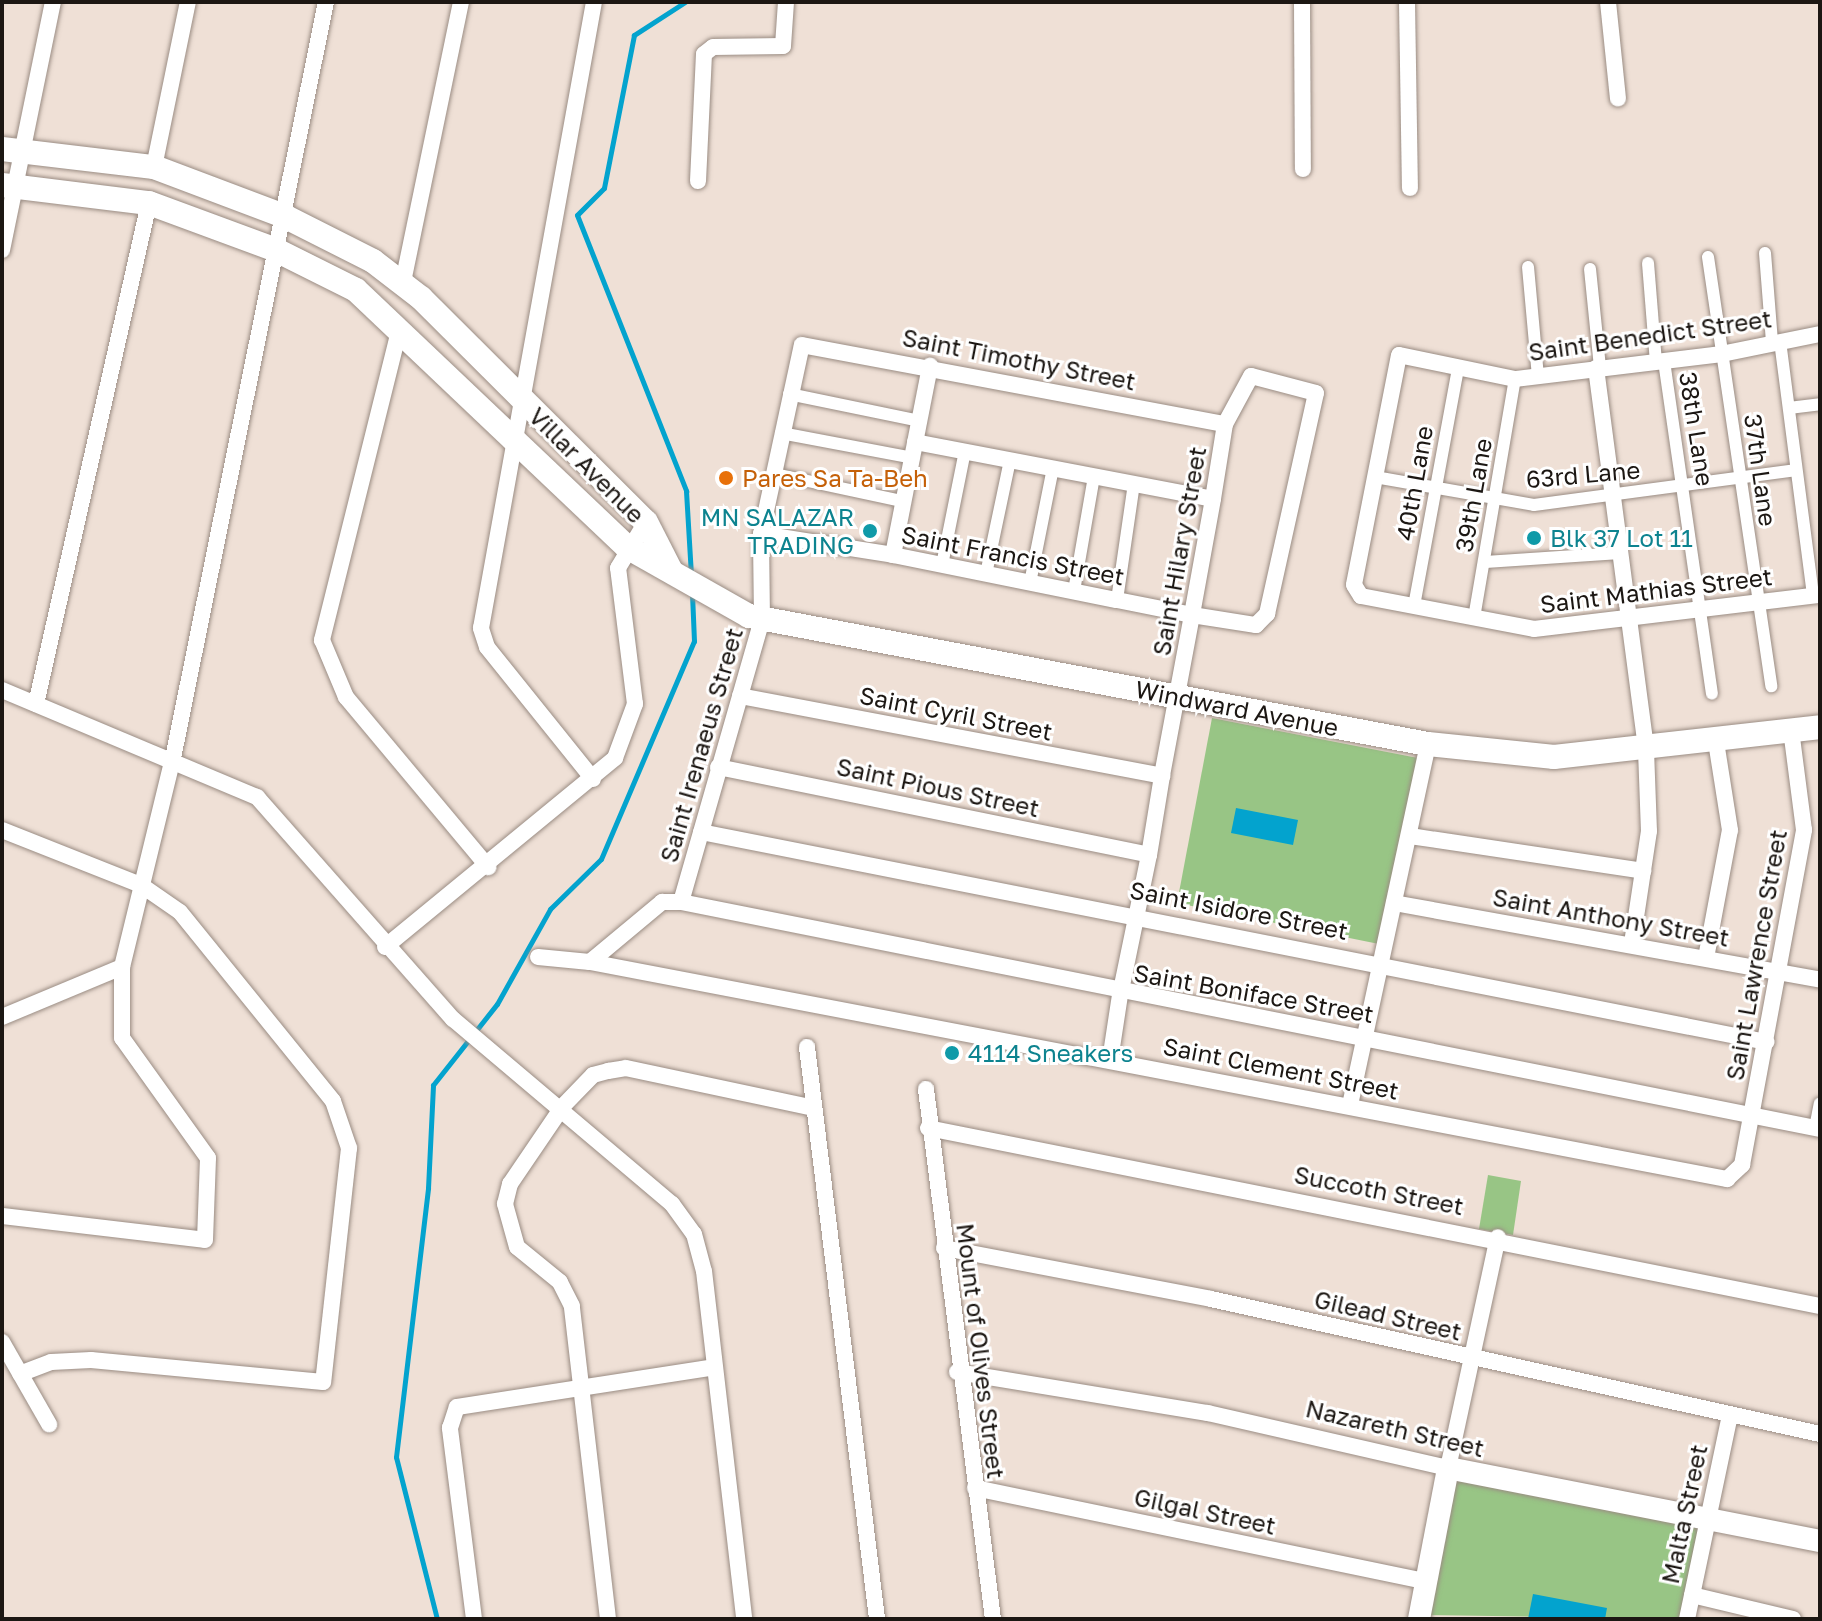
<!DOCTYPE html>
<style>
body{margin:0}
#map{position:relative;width:1822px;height:1621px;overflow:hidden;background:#efe0d6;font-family:"Golos Text",sans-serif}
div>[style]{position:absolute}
.green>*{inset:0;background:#98c585}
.water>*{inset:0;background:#03a3ce}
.stream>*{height:5px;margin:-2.5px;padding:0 2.5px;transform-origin:2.5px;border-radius:2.5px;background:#03a3ce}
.roads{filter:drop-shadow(0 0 2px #9a8c83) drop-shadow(0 0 2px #9a8c83)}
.pedestrian>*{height:12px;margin:-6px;padding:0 6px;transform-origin:6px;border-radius:6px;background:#fff}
.minor>*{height:16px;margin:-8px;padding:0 8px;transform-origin:8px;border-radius:8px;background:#fff}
.tertiary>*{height:22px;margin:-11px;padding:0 11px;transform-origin:11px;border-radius:11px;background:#fff}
.secondary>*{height:24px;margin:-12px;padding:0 12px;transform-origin:12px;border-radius:12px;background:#fff}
.dots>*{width:22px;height:22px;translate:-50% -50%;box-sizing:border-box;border:4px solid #fff;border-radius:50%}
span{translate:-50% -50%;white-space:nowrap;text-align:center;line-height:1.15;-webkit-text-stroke:6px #fff;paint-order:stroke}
.street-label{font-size:24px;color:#1c1713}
.food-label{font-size:24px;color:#c56008}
.left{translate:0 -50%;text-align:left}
.culture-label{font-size:24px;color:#0d838f}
.right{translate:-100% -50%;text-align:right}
.frame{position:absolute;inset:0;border:4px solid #1c1713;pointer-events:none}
</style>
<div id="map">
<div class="green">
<i style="clip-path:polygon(1212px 718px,1418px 758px,1379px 944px,1177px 903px)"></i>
<i style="clip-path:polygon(1488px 1175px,1521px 1181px,1513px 1235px,1479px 1229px)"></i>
<i style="clip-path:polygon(1455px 1477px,1700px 1528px,1679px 1619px,1424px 1615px)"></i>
</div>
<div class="water">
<i style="clip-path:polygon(1236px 808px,1298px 820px,1293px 845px,1231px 833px)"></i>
<i style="clip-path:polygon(1533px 1594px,1607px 1608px,1605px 1619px,1528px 1619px)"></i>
</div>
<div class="stream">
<i style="left:685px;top:2px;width:61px;rotate:147.1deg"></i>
<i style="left:634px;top:35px;width:156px;rotate:101.1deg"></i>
<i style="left:604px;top:188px;width:38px;rotate:135deg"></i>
<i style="left:577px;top:215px;width:297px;rotate:68.4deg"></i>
<i style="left:686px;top:491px;width:84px;rotate:86.6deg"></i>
<i style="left:437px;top:1619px;width:167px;rotate:-104.2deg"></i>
<i style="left:396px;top:1457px;width:271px;rotate:-83.2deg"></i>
<i style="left:428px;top:1188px;width:103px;rotate:-87.2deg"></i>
<i style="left:433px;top:1085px;width:103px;rotate:-51.7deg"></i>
<i style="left:497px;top:1004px;width:109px;rotate:-60.8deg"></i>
<i style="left:550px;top:909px;width:71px;rotate:-44.4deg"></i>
<i style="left:601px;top:859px;width:237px;rotate:-66.9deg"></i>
<i style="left:694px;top:641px;width:48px;rotate:-92.4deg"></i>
</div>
<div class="roads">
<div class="pedestrian">
<i style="left:1765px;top:253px;width:88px;rotate:85.5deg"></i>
<i style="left:1708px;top:257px;width:434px;rotate:81.6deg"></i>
<i style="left:1648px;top:263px;width:99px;rotate:85.4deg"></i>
<i style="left:1528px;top:267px;width:109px;rotate:84.8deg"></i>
<i style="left:1590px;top:269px;width:100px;rotate:84.2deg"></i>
<i style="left:1780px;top:341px;width:257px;rotate:82.6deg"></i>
<i style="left:1664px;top:361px;width:336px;rotate:81.8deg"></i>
<i style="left:789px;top:394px;width:133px;rotate:11.7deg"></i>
<i style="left:1789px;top:408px;width:31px;rotate:-7deg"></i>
<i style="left:781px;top:433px;width:134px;rotate:10.7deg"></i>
<i style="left:775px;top:474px;width:130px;rotate:12deg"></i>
<i style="left:1375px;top:477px;width:161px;rotate:10deg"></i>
<i style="left:1534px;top:505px;width:263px;rotate:-7.6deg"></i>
<i style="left:1484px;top:562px;width:134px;rotate:-3.8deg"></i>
<i style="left:942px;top:565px;width:116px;rotate:-78.6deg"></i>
<i style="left:986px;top:574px;width:116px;rotate:-78.1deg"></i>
<i style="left:1030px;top:583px;width:117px;rotate:-78.7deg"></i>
<i style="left:1074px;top:591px;width:117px;rotate:-80.1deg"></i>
<i style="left:1117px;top:600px;width:118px;rotate:-81.7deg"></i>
<i style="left:1414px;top:606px;width:242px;rotate:-79.5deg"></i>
<i style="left:1474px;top:618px;width:242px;rotate:-80.3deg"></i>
<i style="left:1815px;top:1128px;width:25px;rotate:-79deg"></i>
</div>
<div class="minor">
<i style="left:1302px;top:2px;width:167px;rotate:89.7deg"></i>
<i style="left:1407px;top:2px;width:186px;rotate:89.1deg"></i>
<i style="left:1608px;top:2px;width:97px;rotate:84.1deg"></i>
<i style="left:154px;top:167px;width:168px;rotate:-78.4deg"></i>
<i style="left:698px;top:181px;width:127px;rotate:-87.3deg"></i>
<i style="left:704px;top:54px;width:11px;rotate:-38deg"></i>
<i style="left:713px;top:47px;width:70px;rotate:-0.8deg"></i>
<i style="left:783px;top:46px;width:44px;rotate:-86.1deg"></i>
<i style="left:2px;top:250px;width:253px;rotate:-78.4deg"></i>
<i style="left:403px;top:282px;width:286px;rotate:-78.3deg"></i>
<i style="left:400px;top:327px;width:323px;rotate:104deg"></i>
<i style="left:322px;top:640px;width:62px;rotate:67.2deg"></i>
<i style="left:346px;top:697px;width:222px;rotate:50.1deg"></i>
<i style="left:1820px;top:334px;width:100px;rotate:168.5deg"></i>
<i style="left:1722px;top:354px;width:209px;rotate:173.1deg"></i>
<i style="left:1515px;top:379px;width:118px;rotate:-168.3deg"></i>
<i style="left:1399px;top:355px;width:234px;rotate:101.1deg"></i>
<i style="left:1354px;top:585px;width:13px;rotate:58deg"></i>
<i style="left:1361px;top:596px;width:176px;rotate:10.8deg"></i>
<i style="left:1534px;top:629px;width:288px;rotate:-6.8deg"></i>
<i style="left:1596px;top:368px;width:385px;rotate:82.5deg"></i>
<i style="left:1646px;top:750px;width:81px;rotate:87.9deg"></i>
<i style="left:1649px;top:831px;width:114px;rotate:98.6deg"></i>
<i style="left:915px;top:442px;width:303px;rotate:10.8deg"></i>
<i style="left:761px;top:534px;width:134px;rotate:9deg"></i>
<i style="left:893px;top:555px;width:228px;rotate:11.4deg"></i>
<i style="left:1117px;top:600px;width:76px;rotate:11.3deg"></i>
<i style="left:1192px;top:615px;width:65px;rotate:8.9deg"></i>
<i style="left:1256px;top:625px;width:16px;rotate:-45deg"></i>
<i style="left:1267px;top:614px;width:226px;rotate:-77.5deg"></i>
<i style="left:1316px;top:393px;width:67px;rotate:-165.3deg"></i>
<i style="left:1251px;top:376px;width:55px;rotate:118.4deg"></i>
<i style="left:1225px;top:424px;width:76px;rotate:99.1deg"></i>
<i style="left:1213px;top:499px;width:118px;rotate:100.3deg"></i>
<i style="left:1192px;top:615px;width:164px;rotate:100.6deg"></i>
<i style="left:1162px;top:776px;width:80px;rotate:99.3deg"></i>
<i style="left:1149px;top:855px;width:143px;rotate:101.7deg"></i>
<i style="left:1120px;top:995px;width:66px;rotate:98.7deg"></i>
<i style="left:893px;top:555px;width:193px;rotate:-78.9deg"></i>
<i style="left:2px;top:690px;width:277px;rotate:22.8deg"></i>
<i style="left:257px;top:797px;width:296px;rotate:48.6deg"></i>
<i style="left:453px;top:1019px;width:287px;rotate:40.2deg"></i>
<i style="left:672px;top:1204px;width:37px;rotate:54deg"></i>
<i style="left:694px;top:1234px;width:38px;rotate:75deg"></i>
<i style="left:704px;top:1271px;width:350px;rotate:83.4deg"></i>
<i style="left:740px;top:696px;width:430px;rotate:10.7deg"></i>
<i style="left:36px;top:704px;width:514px;rotate:-77.29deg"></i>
<i style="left:718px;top:767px;width:440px;rotate:11.5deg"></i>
<i style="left:593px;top:779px;width:169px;rotate:-128.8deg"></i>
<i style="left:487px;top:647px;width:20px;rotate:-108deg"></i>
<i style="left:481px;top:628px;width:636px;rotate:-79.77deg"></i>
<i style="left:2px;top:830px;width:149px;rotate:21.6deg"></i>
<i style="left:141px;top:885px;width:47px;rotate:34.7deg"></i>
<i style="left:180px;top:912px;width:243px;rotate:51deg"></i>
<i style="left:333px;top:1101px;width:50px;rotate:71.2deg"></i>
<i style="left:349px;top:1148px;width:235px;rotate:96.3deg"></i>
<i style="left:323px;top:1382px;width:233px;rotate:-174.6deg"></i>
<i style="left:91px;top:1360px;width:40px;rotate:177.1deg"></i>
<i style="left:51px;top:1362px;width:33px;rotate:159deg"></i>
<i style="left:701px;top:832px;width:1086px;rotate:11.15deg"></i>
<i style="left:1410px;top:836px;width:236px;rotate:8.5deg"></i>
<i style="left:681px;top:902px;width:1161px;rotate:11.27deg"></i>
<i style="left:1394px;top:903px;width:433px;rotate:10.2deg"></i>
<i style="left:385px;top:947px;width:298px;rotate:-39.4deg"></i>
<i style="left:615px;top:758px;width:58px;rotate:-69.7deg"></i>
<i style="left:635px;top:704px;width:137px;rotate:-97.1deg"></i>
<i style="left:618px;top:568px;width:54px;rotate:-58.7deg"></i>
<i style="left:538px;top:957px;width:52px;rotate:5.5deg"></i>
<i style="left:590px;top:962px;width:94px;rotate:-39.8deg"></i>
<i style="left:662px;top:902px;width:19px"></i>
<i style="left:681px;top:902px;width:293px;rotate:-74deg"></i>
<i style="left:762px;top:620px;width:86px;rotate:-90.7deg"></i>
<i style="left:761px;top:534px;width:193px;rotate:-77.8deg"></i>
<i style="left:802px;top:345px;width:430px;rotate:10.6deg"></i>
<i style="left:1706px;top:958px;width:130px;rotate:-79.4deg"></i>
<i style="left:1730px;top:830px;width:89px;rotate:-99deg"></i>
<i style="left:590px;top:962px;width:1158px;rotate:10.81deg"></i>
<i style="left:1727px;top:1179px;width:21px;rotate:-43deg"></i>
<i style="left:1742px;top:1165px;width:341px;rotate:-79.5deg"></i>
<i style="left:1804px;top:830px;width:101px;rotate:-97.4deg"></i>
<i style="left:2px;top:1017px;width:130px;rotate:-22.6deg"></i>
<i style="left:807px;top:1047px;width:576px;rotate:83.02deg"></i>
<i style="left:926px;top:1089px;width:534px;rotate:82.8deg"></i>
<i style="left:1350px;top:1105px;width:369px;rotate:-77.8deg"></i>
<i style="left:928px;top:1128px;width:910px;rotate:11.29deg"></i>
<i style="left:2px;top:1216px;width:204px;rotate:6.7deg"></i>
<i style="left:205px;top:1240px;width:82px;rotate:-87.9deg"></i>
<i style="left:208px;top:1158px;width:148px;rotate:-125.6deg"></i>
<i style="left:122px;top:1038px;width:71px;rotate:-90deg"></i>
<i style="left:122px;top:967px;width:215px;rotate:-76.3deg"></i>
<i style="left:173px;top:758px;width:771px;rotate:-78.56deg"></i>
<i style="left:944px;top:1248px;width:272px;rotate:10.8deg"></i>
<i style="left:1211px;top:1299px;width:624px;rotate:12.5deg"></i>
<i style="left:2px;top:1342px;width:95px;rotate:60.2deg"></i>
<i style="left:957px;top:1372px;width:254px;rotate:9.3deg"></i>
<i style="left:1208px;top:1413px;width:246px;rotate:12.9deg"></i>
<i style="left:1448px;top:1468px;width:236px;rotate:-77.8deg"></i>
<i style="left:975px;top:1488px;width:460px;rotate:11.7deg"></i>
<i style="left:1692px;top:1595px;width:104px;rotate:13.4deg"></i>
<i style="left:474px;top:1619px;width:193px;rotate:-97.2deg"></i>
<i style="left:450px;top:1428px;width:22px;rotate:-72deg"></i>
<i style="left:457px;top:1407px;width:260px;rotate:-8.8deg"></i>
<i style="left:608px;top:1619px;width:315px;rotate:-96.6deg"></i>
<i style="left:572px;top:1306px;width:27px;rotate:-117deg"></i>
<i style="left:560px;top:1282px;width:55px;rotate:-140.9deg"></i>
<i style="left:517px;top:1247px;width:45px;rotate:-105.6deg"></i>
<i style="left:505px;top:1204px;width:21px;rotate:-76deg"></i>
<i style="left:510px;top:1184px;width:94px;rotate:-55.8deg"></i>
<i style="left:563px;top:1106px;width:43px;rotate:-45.9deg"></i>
<i style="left:593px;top:1075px;width:16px;rotate:-15deg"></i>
<i style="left:608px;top:1071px;width:18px;rotate:-9deg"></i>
<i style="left:626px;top:1068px;width:192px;rotate:12deg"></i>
<i style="left:1687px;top:1619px;width:204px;rotate:-78.1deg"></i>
</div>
<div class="tertiary">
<i style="left:1419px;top:1619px;width:154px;rotate:-79.1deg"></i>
<i style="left:1448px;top:1468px;width:379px;rotate:11.1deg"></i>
</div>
<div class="secondary">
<i style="left:2px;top:149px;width:153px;rotate:6.8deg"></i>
<i style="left:154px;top:167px;width:141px;rotate:20.7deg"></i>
<i style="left:286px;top:217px;width:97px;rotate:26.8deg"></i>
<i style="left:373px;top:261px;width:61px;rotate:37.6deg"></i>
<i style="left:421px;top:298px;width:317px;rotate:44.9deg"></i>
<i style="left:646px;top:522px;width:53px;rotate:62.9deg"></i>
<i style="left:2px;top:185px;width:148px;rotate:7deg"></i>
<i style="left:149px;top:203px;width:135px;rotate:20.3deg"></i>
<i style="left:276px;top:250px;width:89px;rotate:26.6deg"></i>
<i style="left:356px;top:290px;width:373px;rotate:43.5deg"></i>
<i style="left:627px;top:547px;width:140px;rotate:29.5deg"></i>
<i style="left:749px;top:616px;width:691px;rotate:10.68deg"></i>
<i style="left:1428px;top:744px;width:127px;rotate:5.9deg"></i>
<i style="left:1554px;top:757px;width:268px;rotate:-6.4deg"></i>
</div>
</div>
<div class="dots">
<i style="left:726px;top:478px;background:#e8710a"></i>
<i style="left:870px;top:531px;background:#0f9aa8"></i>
<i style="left:1534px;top:538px;background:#0f9aa8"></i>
<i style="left:952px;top:1053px;background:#0f9aa8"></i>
</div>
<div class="street-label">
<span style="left:1650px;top:335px;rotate:-8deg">Saint Benedict Street</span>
<span style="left:1019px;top:359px;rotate:11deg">Saint Timothy Street</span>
<span style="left:1697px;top:429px;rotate:81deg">38th Lane</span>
<span style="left:587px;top:465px;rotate:45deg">Villar Avenue</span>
<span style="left:1761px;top:470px;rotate:82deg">37th Lane</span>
<span style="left:1583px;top:474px;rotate:-5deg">63rd Lane</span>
<span style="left:1414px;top:483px;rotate:-80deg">40th Lane</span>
<span style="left:1473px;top:495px;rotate:-80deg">39th Lane</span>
<span style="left:1179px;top:551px;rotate:-80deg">Saint Hilary Street</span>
<span style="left:1013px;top:555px;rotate:11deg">Saint Francis Street</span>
<span style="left:1656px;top:590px;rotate:-7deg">Saint Mathias Street</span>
<span style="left:1237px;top:708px;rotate:11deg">Windward Avenue</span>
<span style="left:956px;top:713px;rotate:11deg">Saint Cyril Street</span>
<span style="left:701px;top:745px;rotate:-74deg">Saint Irenaeus Street</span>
<span style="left:938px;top:787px;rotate:12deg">Saint Pious Street</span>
<span style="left:1239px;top:910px;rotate:11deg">Saint Isidore Street</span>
<span style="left:1611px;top:917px;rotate:10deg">Saint Anthony Street</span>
<span style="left:1756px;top:955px;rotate:-80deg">Saint Lawrence Street</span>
<span style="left:1254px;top:993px;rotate:10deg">Saint Boniface Street</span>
<span style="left:1281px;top:1068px;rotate:11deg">Saint Clement Street</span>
<span style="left:1379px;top:1190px;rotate:11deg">Succoth Street</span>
<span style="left:1388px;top:1315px;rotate:13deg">Gilead Street</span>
<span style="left:981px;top:1351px;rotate:83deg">Mount of Olives Street</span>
<span style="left:1395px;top:1428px;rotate:13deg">Nazareth Street</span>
<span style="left:1205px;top:1511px;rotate:12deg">Gilgal Street</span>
<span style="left:1684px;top:1514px;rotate:-78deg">Malta Street</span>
</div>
<div class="food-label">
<span class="left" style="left:742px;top:478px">Pares Sa Ta-Beh</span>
</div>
<div class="culture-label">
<span class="right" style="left:854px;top:531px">MN SALAZAR<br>TRADING</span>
<span class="left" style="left:1550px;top:538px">Blk 37 Lot 11</span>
<span class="left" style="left:968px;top:1053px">4114 Sneakers</span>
</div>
<div class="frame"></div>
</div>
